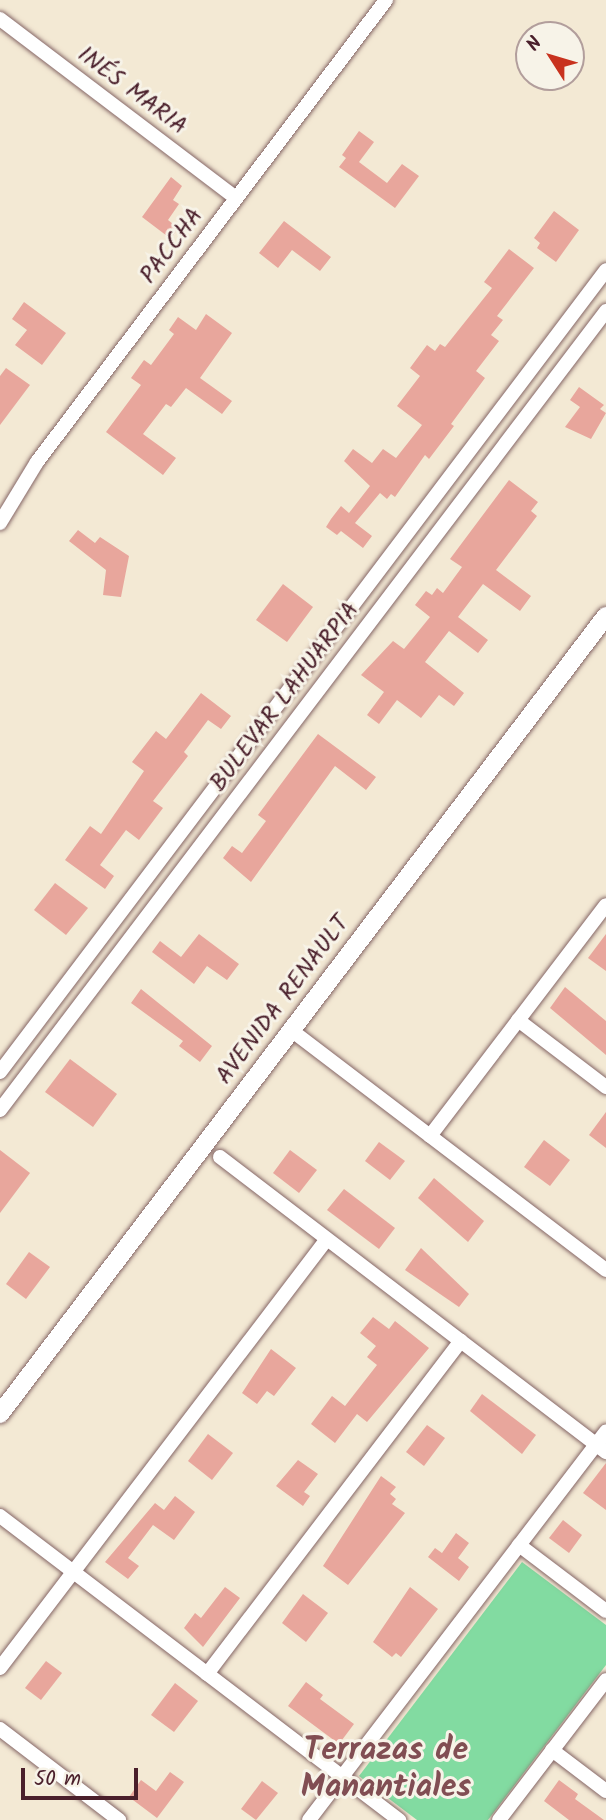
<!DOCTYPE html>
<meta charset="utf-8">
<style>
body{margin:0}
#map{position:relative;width:606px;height:1820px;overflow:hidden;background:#f3e9d4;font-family:Kalam,sans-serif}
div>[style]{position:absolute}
.green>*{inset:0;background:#82dba1}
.building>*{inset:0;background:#e8a69c}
.roads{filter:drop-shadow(0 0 2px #856666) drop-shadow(0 0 2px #856666)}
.minor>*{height:14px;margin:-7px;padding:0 7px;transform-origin:7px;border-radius:7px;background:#fff}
.tertiary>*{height:18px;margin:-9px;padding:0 9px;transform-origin:9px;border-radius:9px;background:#fff}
span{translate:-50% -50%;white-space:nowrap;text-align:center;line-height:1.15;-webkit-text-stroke:6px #f7f3e8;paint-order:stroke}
.street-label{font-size:24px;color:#4a1f2b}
.district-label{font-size:32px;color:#814e53;font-weight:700}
.north{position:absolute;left:515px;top:21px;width:70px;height:70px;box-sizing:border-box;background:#f7f3e8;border:2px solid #b29e9c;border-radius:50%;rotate:307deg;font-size:19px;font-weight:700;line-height:28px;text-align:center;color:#4a1f2b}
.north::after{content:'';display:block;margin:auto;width:24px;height:32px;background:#c8321e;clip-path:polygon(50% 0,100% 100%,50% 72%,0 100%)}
.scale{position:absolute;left:21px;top:1768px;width:117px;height:32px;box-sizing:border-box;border:4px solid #4a1f2b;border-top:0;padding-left:9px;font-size:21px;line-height:24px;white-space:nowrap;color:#4a1f2b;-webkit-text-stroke:5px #f7f3e8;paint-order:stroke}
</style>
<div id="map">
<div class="green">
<i style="clip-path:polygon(522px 1562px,606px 1625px,606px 1665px,488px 1820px,417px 1820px,359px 1776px)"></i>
</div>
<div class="building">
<i style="clip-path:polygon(359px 131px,374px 142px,359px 162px,387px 183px,402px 164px,419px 176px,395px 208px,339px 167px,346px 158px,342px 155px)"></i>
<i style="clip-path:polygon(171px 177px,182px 186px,173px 200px,179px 204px,168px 220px,178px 228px,171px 239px,142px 217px)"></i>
<i style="clip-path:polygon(554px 211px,579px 230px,556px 262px,537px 248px,540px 243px,534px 238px)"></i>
<i style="clip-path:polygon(284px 221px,331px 257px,320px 271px,292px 250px,278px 268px,259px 253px)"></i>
<i style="clip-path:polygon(509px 249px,534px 268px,497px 316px,503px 320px,491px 335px,499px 341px,476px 371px,485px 378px,451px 424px,454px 426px,429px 459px,425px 455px,395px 497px,391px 494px,387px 499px,380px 493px,355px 523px,372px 536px,363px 548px,341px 531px,337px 535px,326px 527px,331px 519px,341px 506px,349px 513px,370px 486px,344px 461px,353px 449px,372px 463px,383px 449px,396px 458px,422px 425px,397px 406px,420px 376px,410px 368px,427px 345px,435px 351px,440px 344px,445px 347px,492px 288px,484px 282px)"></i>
<i style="clip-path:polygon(24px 302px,66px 333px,42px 365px,15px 345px,27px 330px,12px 319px)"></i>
<i style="clip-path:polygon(206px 314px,232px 333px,200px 378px,232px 401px,222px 414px,186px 388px,171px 407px,166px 404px,143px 434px,176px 458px,163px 475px,106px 432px,141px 385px,131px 378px,144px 360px,151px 365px,174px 334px,169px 330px,178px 317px,196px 330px)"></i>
<i style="clip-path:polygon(6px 368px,30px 385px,0 425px,0 376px)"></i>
<i style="clip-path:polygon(579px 387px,604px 405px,600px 409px,606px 413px,591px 439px,565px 427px,580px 407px,570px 400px)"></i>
<i style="clip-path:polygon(509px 480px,538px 502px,531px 511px,537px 516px,496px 570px,531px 596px,520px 611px,483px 584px,458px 617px,488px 640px,478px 653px,449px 631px,425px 662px,464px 693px,454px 706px,439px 695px,421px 718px,397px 700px,379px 724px,367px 715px,384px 692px,361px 675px,393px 641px,404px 649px,430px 617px,415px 605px,426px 591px,432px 595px,437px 588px,443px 593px,462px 567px,450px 559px)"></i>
<i style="clip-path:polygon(78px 530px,95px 543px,100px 537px,129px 556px,121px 597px,103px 595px,106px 570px,69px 541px)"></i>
<i style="clip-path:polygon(283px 584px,313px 607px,287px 642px,256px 620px)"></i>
<i style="clip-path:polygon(201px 693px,231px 716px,221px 729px,208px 720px,184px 752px,188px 756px,153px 801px,163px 808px,139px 840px,126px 830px,100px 865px,114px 876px,105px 889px,65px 860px,90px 826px,101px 834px,144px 771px,132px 762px,156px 731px,166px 739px)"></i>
<i style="clip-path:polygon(318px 734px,376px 777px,366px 790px,335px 766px,251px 882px,223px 858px,232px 846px,242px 853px,266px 821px,258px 815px)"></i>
<i style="clip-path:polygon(55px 883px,88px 908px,66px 935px,34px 910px)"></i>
<i style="clip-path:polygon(199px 934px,239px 964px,227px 980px,207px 966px,194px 984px,152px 952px,160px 941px,181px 957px)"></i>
<i style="clip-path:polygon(606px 934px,606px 971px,588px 958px)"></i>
<i style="clip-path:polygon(565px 987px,606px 1021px,606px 1055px,550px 1008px)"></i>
<i style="clip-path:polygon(141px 989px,212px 1046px,200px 1062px,179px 1046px,183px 1041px,131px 1003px)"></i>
<i style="clip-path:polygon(70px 1059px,117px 1094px,93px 1127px,45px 1092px)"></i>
<i style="clip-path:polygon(606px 1112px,606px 1148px,589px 1135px)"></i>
<i style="clip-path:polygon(544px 1140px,570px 1160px,550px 1186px,524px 1167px)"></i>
<i style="clip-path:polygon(379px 1142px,405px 1161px,390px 1180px,365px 1161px)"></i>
<i style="clip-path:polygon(0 1150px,30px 1173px,0 1213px)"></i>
<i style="clip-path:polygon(290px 1150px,317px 1170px,299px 1193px,273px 1173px)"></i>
<i style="clip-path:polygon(434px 1178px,484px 1221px,468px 1242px,418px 1198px)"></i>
<i style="clip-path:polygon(344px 1189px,395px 1228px,379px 1249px,327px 1210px)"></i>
<i style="clip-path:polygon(421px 1248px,469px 1294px,459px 1307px,405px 1270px)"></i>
<i style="clip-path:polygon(29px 1252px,50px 1267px,26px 1299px,6px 1284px)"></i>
<i style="clip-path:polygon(373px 1317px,389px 1329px,395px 1321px,429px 1348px,367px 1422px,357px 1414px,335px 1443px,311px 1424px,332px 1396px,345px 1406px,377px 1365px,367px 1357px,376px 1346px,360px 1333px)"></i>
<i style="clip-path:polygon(271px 1349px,296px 1368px,274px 1396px,267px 1391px,257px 1404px,242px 1393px)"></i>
<i style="clip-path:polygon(482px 1394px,536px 1435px,522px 1454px,470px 1411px)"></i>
<i style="clip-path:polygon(427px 1425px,445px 1438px,424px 1466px,406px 1452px)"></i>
<i style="clip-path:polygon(208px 1434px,233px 1453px,212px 1480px,188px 1461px)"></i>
<i style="clip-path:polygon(298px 1460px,318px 1474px,304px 1492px,310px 1496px,303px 1506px,276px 1486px)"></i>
<i style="clip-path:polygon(606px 1463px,606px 1510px,583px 1493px)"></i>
<i style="clip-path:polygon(381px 1476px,396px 1487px,390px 1494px,396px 1499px,392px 1504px,405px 1513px,348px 1585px,323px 1566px)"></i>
<i style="clip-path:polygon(175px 1496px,195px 1512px,174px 1540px,153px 1525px,128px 1558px,139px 1566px,128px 1579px,105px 1562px,155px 1503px,164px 1510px)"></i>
<i style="clip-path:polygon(563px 1520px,582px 1535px,569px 1553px,549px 1538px)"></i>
<i style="clip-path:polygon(456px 1533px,469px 1543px,458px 1558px,469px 1567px,459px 1581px,428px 1557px,435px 1548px,442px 1553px)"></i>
<i style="clip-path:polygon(225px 1587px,240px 1598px,203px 1647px,184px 1628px,195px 1613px,201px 1618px)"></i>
<i style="clip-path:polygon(410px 1587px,438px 1609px,401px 1657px,396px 1653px,392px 1657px,373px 1642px)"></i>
<i style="clip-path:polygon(303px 1594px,328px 1613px,306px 1642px,282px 1623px)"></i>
<i style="clip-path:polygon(46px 1661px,62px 1673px,41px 1700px,25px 1688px)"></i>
<i style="clip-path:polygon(306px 1682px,323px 1695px,320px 1699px,354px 1724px,339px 1744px,288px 1706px)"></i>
<i style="clip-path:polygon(175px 1683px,198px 1701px,174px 1732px,151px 1715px)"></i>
<i style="clip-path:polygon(170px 1772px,184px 1782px,157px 1818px,129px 1797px,141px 1780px,156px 1791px)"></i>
<i style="clip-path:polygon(559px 1780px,578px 1794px,575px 1799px,604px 1820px,569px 1820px,544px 1801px)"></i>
<i style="clip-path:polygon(262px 1781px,278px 1793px,256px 1820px,241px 1809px)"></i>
</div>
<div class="roads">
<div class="minor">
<i style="left:0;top:19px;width:296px;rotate:37.2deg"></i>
<i style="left:0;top:523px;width:71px;rotate:-58.8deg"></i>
<i style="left:37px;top:462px;width:579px;rotate:-52.93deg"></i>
<i style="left:518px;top:1020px;width:111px;rotate:37.3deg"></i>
<i style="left:291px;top:1030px;width:396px;rotate:37.3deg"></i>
<i style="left:0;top:1072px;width:1005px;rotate:-52.92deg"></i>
<i style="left:0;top:1110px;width:1003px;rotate:-52.82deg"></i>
<i style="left:430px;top:1136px;width:290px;rotate:-52.7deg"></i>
<i style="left:220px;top:1157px;width:486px;rotate:37.4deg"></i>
<i style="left:0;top:1516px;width:502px;rotate:37.3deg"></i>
<i style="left:519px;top:1545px;width:109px;rotate:37.2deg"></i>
<i style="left:0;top:1668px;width:539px;rotate:-52.68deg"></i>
<i style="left:207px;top:1674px;width:419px;rotate:-52.7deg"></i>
<i style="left:0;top:1729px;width:150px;rotate:37.4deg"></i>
<i style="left:552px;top:1750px;width:68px;rotate:37.2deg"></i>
<i style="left:309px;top:1820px;width:489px;rotate:-52.6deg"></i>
<i style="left:499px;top:1820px;width:176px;rotate:-52.6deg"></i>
</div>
<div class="tertiary">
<i style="left:0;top:1414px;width:1002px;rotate:-52.79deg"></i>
</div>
</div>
<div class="street-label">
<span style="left:132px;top:91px;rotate:37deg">INÉS MARIA</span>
<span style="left:172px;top:246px;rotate:-53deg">PACCHA</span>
<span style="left:285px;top:697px;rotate:-53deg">BULEVAR LAHUARPIA</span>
<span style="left:283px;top:1000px;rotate:-53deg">AVENIDA RENAULT</span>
</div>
<div class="district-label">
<span style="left:386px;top:1770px">Terrazas de<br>Manantiales</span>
</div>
<div class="north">N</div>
<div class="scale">50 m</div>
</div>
